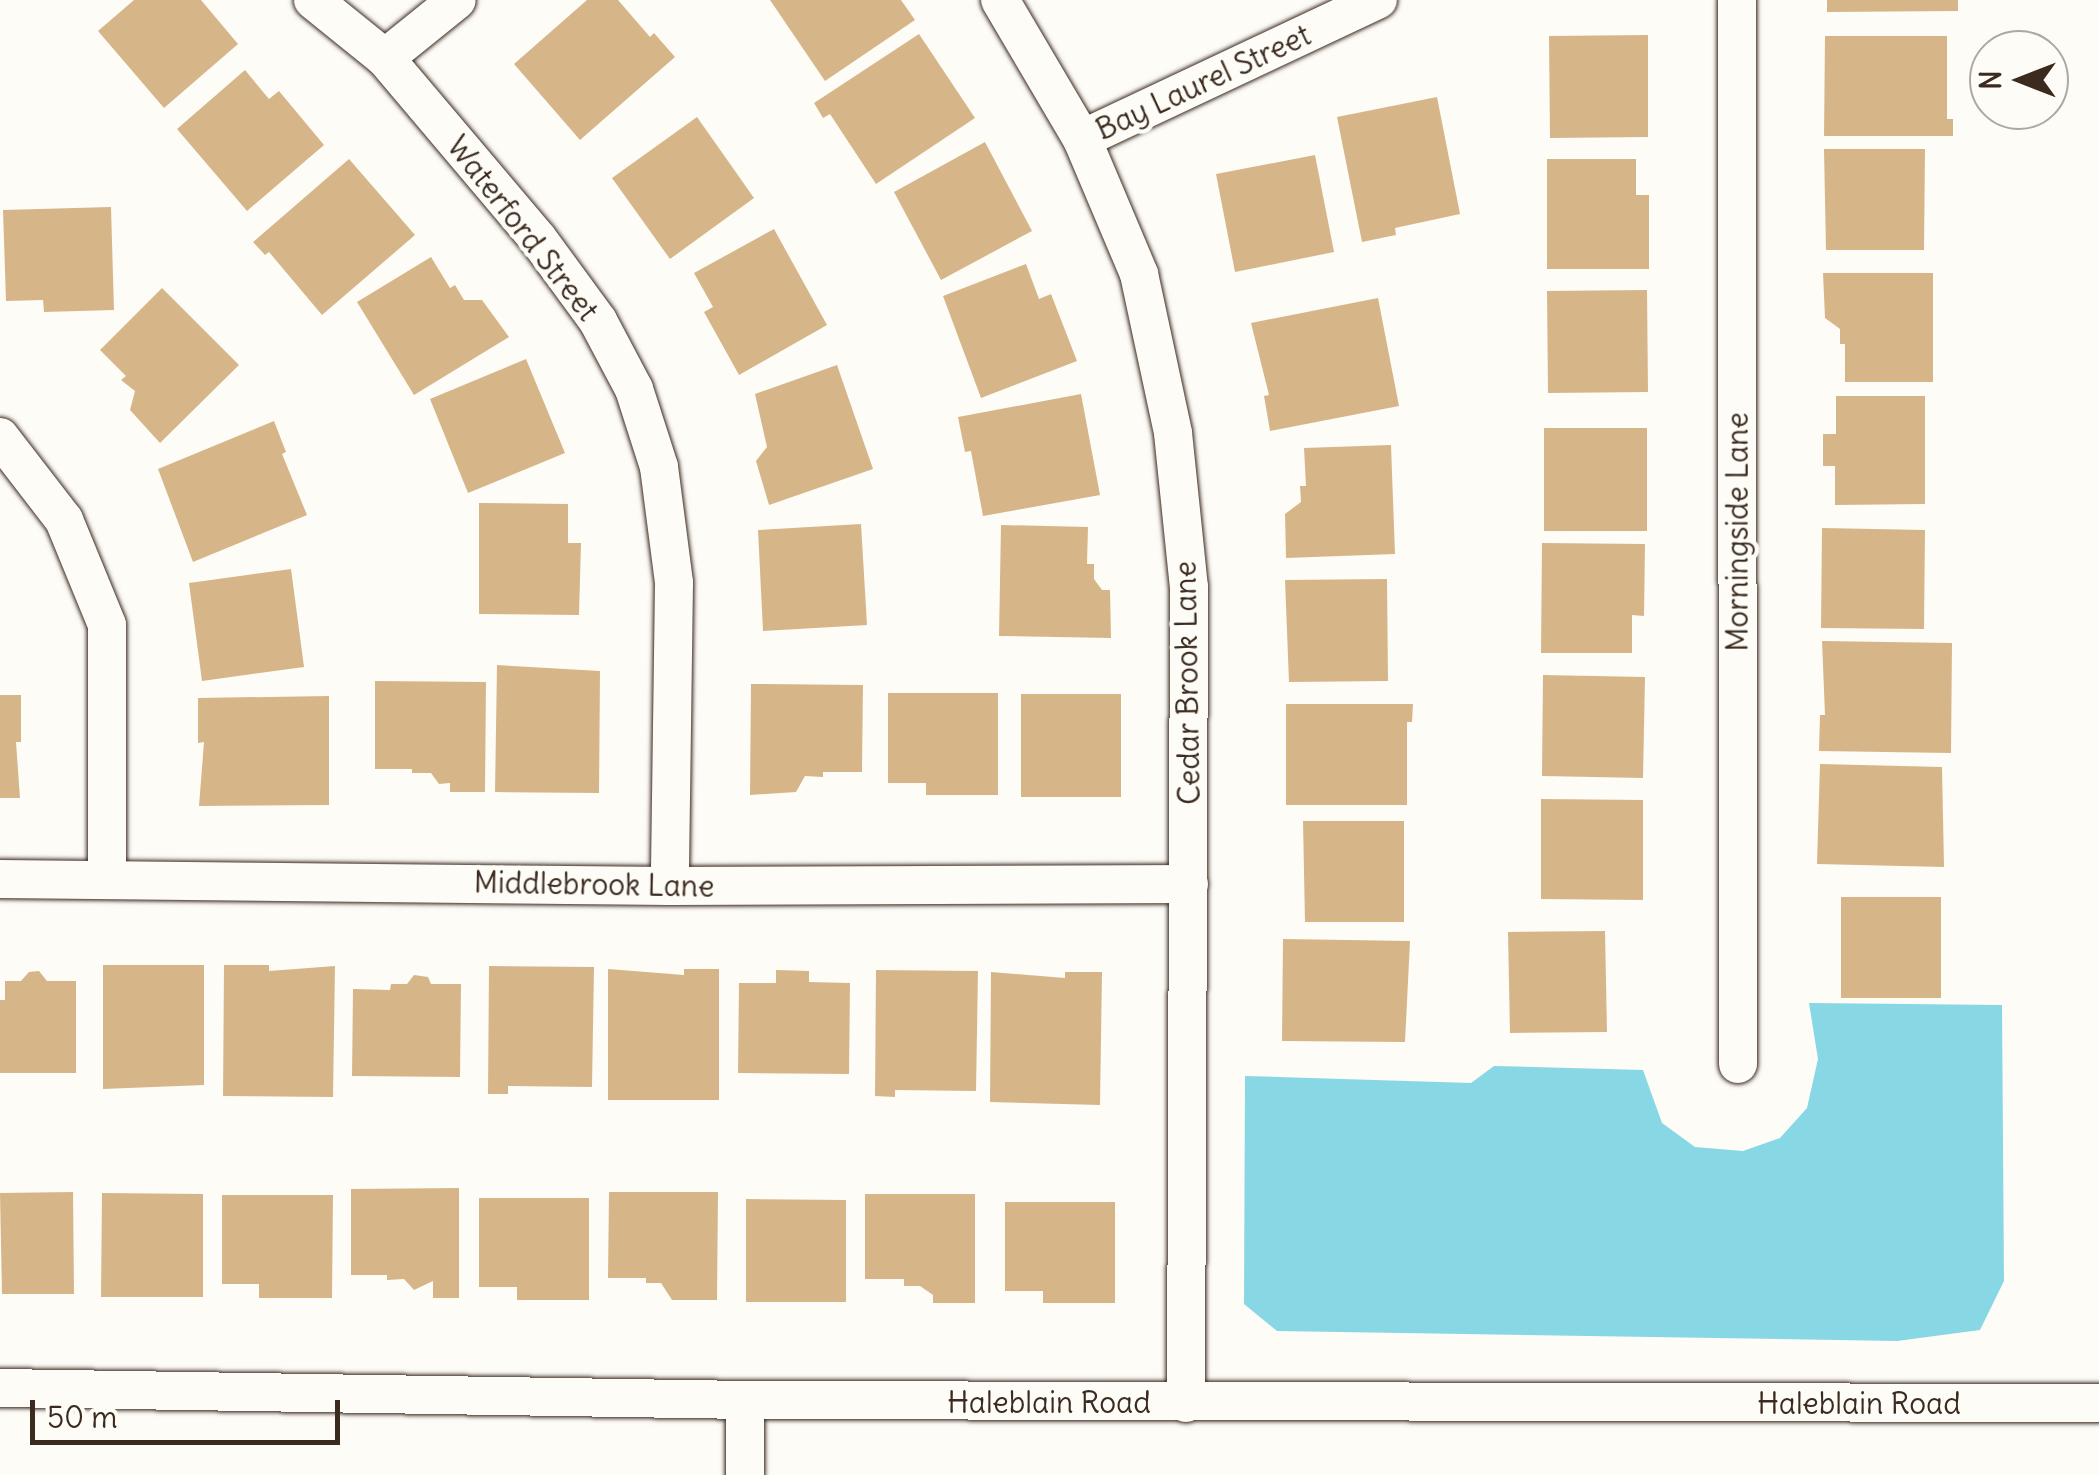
<!DOCTYPE html>
<style>
body{margin:0}
#map{position:relative;width:2099px;height:1475px;overflow:hidden;background:#fdfcf7;font-family:Delius,sans-serif}
div>[style]{position:absolute}
.water>*{inset:0;background:#88d7e4}
.building>*{inset:0;background:#d6b689}
.roads{filter:drop-shadow(0 0 2px #3b2a1e) drop-shadow(0 0 2px #3b2a1e)}
.minor>*{height:38px;margin:-19px;padding:0 19px;transform-origin:19px;border-radius:19px;background:#fdfcf7}
span{translate:-50% -50%;white-space:nowrap;text-align:center;line-height:1.15;-webkit-text-stroke:9px #fdfcf7;paint-order:stroke}
.street-label{font-size:30px;color:#3b2a1e}
.north{position:absolute;left:1969px;top:30px;width:100px;height:100px;box-sizing:border-box;background:#fdfcf7;border:2px solid #afa8a0;border-radius:50%;rotate:270deg;font-size:28px;font-weight:700;line-height:40px;text-align:center;color:#3b2a1e}
.north::after{content:'';display:block;margin:auto;width:35px;height:45px;background:#3b2a1e;clip-path:polygon(50% 0,100% 100%,50% 72%,0 100%)}
.scale{position:absolute;left:30px;top:1400px;width:310px;height:45px;box-sizing:border-box;border:5px solid #3b2a1e;border-top:0;padding-left:12px;font-size:30px;line-height:35px;white-space:nowrap;color:#3b2a1e;-webkit-text-stroke:8px #fdfcf7;paint-order:stroke}
</style>
<div id="map">
<div class="water">
<i style="clip-path:polygon(1809px 1003px,2002px 1005px,2004px 1281px,1980px 1330px,1897px 1341px,1277px 1331px,1244px 1304px,1245px 1076px,1471px 1083px,1494px 1066px,1643px 1070px,1662px 1123px,1695px 1147px,1743px 1151px,1780px 1138px,1807px 1108px,1818px 1059px)"></i>
</div>
<div class="building">
<i style="clip-path:polygon(134px 0,201px 0,238px 44px,164px 108px,98px 31px)"></i>
<i style="clip-path:polygon(587px 0,618px 0,650px 37px,654px 33px,675px 57px,580px 140px,514px 64px)"></i>
<i style="clip-path:polygon(770px 0,901px 0,915px 20px,825px 81px)"></i>
<i style="clip-path:polygon(1827px 0,1958px 0,1958px 11px,1827px 12px)"></i>
<i style="clip-path:polygon(919px 34px,975px 118px,876px 184px,830px 114px,823px 118px,814px 103px)"></i>
<i style="clip-path:polygon(1648px 35px,1648px 137px,1550px 138px,1549px 36px)"></i>
<i style="clip-path:polygon(1825px 36px,1947px 36px,1947px 119px,1953px 119px,1953px 136px,1824px 136px)"></i>
<i style="clip-path:polygon(245px 70px,269px 99px,279px 91px,324px 145px,247px 211px,177px 129px)"></i>
<i style="clip-path:polygon(1437px 97px,1460px 214px,1395px 228px,1396px 235px,1362px 242px,1337px 117px)"></i>
<i style="clip-path:polygon(697px 117px,754px 198px,670px 259px,612px 178px)"></i>
<i style="clip-path:polygon(985px 142px,1032px 231px,941px 280px,894px 192px)"></i>
<i style="clip-path:polygon(1824px 149px,1925px 149px,1924px 250px,1826px 250px)"></i>
<i style="clip-path:polygon(1315px 155px,1334px 252px,1235px 272px,1216px 174px)"></i>
<i style="clip-path:polygon(349px 159px,415px 235px,322px 315px,269px 252px,265px 255px,253px 242px)"></i>
<i style="clip-path:polygon(1547px 159px,1636px 159px,1636px 195px,1649px 195px,1649px 269px,1547px 269px)"></i>
<i style="clip-path:polygon(111px 207px,114px 310px,44px 312px,43px 300px,6px 301px,3px 210px)"></i>
<i style="clip-path:polygon(774px 229px,827px 325px,739px 375px,704px 312px,713px 307px,694px 273px)"></i>
<i style="clip-path:polygon(431px 257px,450px 288px,455px 285px,464px 300px,482px 300px,509px 337px,414px 395px,357px 302px)"></i>
<i style="clip-path:polygon(1026px 264px,1039px 299px,1051px 294px,1077px 361px,981px 398px,943px 296px)"></i>
<i style="clip-path:polygon(1823px 273px,1933px 273px,1933px 382px,1845px 382px,1845px 344px,1840px 344px,1840px 329px,1825px 318px)"></i>
<i style="clip-path:polygon(162px 288px,239px 365px,160px 443px,130px 410px,135px 391px,121px 380px,126px 376px,100px 350px)"></i>
<i style="clip-path:polygon(1647px 290px,1648px 392px,1548px 393px,1547px 291px)"></i>
<i style="clip-path:polygon(1378px 298px,1399px 406px,1270px 431px,1264px 396px,1269px 395px,1251px 323px)"></i>
<i style="clip-path:polygon(526px 359px,565px 453px,468px 493px,430px 399px)"></i>
<i style="clip-path:polygon(837px 365px,873px 469px,769px 505px,756px 461px,767px 447px,755px 394px)"></i>
<i style="clip-path:polygon(1081px 394px,1100px 495px,983px 516px,971px 451px,965px 452px,958px 417px)"></i>
<i style="clip-path:polygon(1836px 396px,1925px 396px,1925px 504px,1835px 505px,1835px 466px,1823px 466px,1823px 434px,1836px 434px)"></i>
<i style="clip-path:polygon(274px 421px,286px 452px,282px 454px,307px 515px,193px 562px,158px 469px)"></i>
<i style="clip-path:polygon(1544px 428px,1647px 428px,1647px 531px,1544px 531px)"></i>
<i style="clip-path:polygon(1391px 445px,1395px 554px,1286px 558px,1285px 514px,1301px 502px,1300px 486px,1306px 486px,1304px 448px)"></i>
<i style="clip-path:polygon(479px 503px,568px 504px,568px 543px,581px 543px,579px 615px,479px 614px)"></i>
<i style="clip-path:polygon(861px 524px,867px 625px,763px 631px,758px 530px)"></i>
<i style="clip-path:polygon(1001px 525px,1088px 527px,1087px 564px,1094px 564px,1094px 579px,1102px 590px,1110px 590px,1111px 638px,999px 636px)"></i>
<i style="clip-path:polygon(1822px 528px,1925px 530px,1924px 629px,1821px 628px)"></i>
<i style="clip-path:polygon(1542px 543px,1645px 544px,1644px 616px,1632px 615px,1632px 653px,1541px 653px)"></i>
<i style="clip-path:polygon(291px 569px,304px 667px,202px 681px,189px 583px)"></i>
<i style="clip-path:polygon(1387px 579px,1388px 681px,1289px 682px,1285px 580px)"></i>
<i style="clip-path:polygon(1822px 641px,1952px 643px,1951px 753px,1819px 751px,1820px 715px,1825px 715px)"></i>
<i style="clip-path:polygon(497px 665px,600px 671px,599px 793px,495px 792px)"></i>
<i style="clip-path:polygon(1543px 675px,1645px 677px,1643px 778px,1542px 776px)"></i>
<i style="clip-path:polygon(375px 681px,486px 682px,485px 792px,450px 792px,450px 783px,439px 784px,431px 773px,412px 773px,412px 769px,375px 769px)"></i>
<i style="clip-path:polygon(751px 684px,863px 685px,862px 772px,823px 772px,823px 777px,805px 776px,796px 792px,750px 795px)"></i>
<i style="clip-path:polygon(888px 693px,998px 693px,998px 795px,926px 795px,926px 783px,888px 783px)"></i>
<i style="clip-path:polygon(1021px 694px,1121px 694px,1121px 797px,1021px 797px)"></i>
<i style="clip-path:polygon(0 695px,21px 695px,21px 742px,16px 742px,20px 798px,0 798px)"></i>
<i style="clip-path:polygon(329px 696px,329px 805px,199px 806px,204px 742px,198px 743px,198px 698px)"></i>
<i style="clip-path:polygon(1286px 704px,1413px 704px,1412px 722px,1407px 722px,1407px 805px,1286px 805px)"></i>
<i style="clip-path:polygon(1820px 764px,1942px 767px,1944px 867px,1817px 864px)"></i>
<i style="clip-path:polygon(1541px 799px,1643px 800px,1643px 900px,1541px 899px)"></i>
<i style="clip-path:polygon(1303px 821px,1404px 821px,1404px 922px,1305px 922px)"></i>
<i style="clip-path:polygon(1841px 897px,1941px 897px,1941px 998px,1841px 998px)"></i>
<i style="clip-path:polygon(1605px 931px,1607px 1032px,1510px 1033px,1508px 932px)"></i>
<i style="clip-path:polygon(1283px 939px,1410px 941px,1405px 1042px,1282px 1041px)"></i>
<i style="clip-path:polygon(103px 965px,204px 965px,204px 1085px,103px 1089px)"></i>
<i style="clip-path:polygon(224px 965px,269px 965px,269px 971px,335px 966px,333px 1097px,223px 1096px)"></i>
<i style="clip-path:polygon(489px 966px,594px 967px,592px 1087px,508px 1086px,508px 1094px,488px 1094px)"></i>
<i style="clip-path:polygon(608px 969px,684px 975px,684px 969px,719px 969px,719px 1100px,608px 1100px)"></i>
<i style="clip-path:polygon(776px 970px,809px 971px,809px 982px,850px 983px,849px 1074px,738px 1073px,739px 983px,776px 983px)"></i>
<i style="clip-path:polygon(876px 970px,978px 971px,976px 1091px,895px 1090px,895px 1097px,875px 1096px)"></i>
<i style="clip-path:polygon(39px 971px,47px 981px,76px 981px,76px 1073px,0 1073px,0 1000px,5px 1000px,5px 981px,21px 981px,29px 972px)"></i>
<i style="clip-path:polygon(991px 972px,1065px 978px,1065px 972px,1102px 972px,1100px 1105px,990px 1102px)"></i>
<i style="clip-path:polygon(414px 975px,428px 977px,431px 984px,461px 984px,460px 1077px,352px 1076px,353px 989px,390px 990px,391px 984px,407px 984px)"></i>
<i style="clip-path:polygon(459px 1188px,459px 1298px,433px 1298px,433px 1281px,414px 1290px,404px 1279px,387px 1280px,387px 1275px,351px 1275px,351px 1189px)"></i>
<i style="clip-path:polygon(73px 1192px,74px 1294px,2px 1294px,0 1193px)"></i>
<i style="clip-path:polygon(609px 1192px,718px 1192px,717px 1300px,672px 1300px,661px 1283px,646px 1283px,646px 1278px,608px 1278px)"></i>
<i style="clip-path:polygon(102px 1193px,203px 1194px,203px 1297px,101px 1297px)"></i>
<i style="clip-path:polygon(865px 1194px,975px 1194px,975px 1303px,933px 1303px,933px 1295px,920px 1286px,904px 1286px,904px 1279px,865px 1279px)"></i>
<i style="clip-path:polygon(222px 1195px,333px 1195px,332px 1298px,259px 1298px,259px 1284px,222px 1284px)"></i>
<i style="clip-path:polygon(479px 1198px,589px 1198px,589px 1300px,517px 1300px,517px 1287px,479px 1287px)"></i>
<i style="clip-path:polygon(746px 1199px,846px 1200px,846px 1302px,746px 1302px)"></i>
<i style="clip-path:polygon(1005px 1202px,1115px 1202px,1115px 1303px,1043px 1303px,1043px 1291px,1005px 1291px)"></i>
</div>
<div class="roads">
<div class="minor">
<i style="left:313px;top:0;width:92px;rotate:38.9deg"></i>
<i style="left:385px;top:58px;width:237px;rotate:49.8deg"></i>
<i style="left:538px;top:239px;width:102px;rotate:53.8deg"></i>
<i style="left:598px;top:321px;width:77px;rotate:62.1deg"></i>
<i style="left:634px;top:389px;width:82px;rotate:72.2deg"></i>
<i style="left:659px;top:467px;width:117px;rotate:82.6deg"></i>
<i style="left:674px;top:583px;width:303px;rotate:90.8deg"></i>
<i style="left:1000px;top:0;width:161px;rotate:59.5deg"></i>
<i style="left:1082px;top:139px;width:147px;rotate:67.1deg"></i>
<i style="left:1139px;top:274px;width:163px;rotate:77.9deg"></i>
<i style="left:1173px;top:433px;width:155px;rotate:84.1deg"></i>
<i style="left:1189px;top:587px;width:816px;rotate:90.21deg"></i>
<i style="left:1737px;top:0;width:1064px;rotate:89.95deg"></i>
<i style="left:385px;top:58px;width:92px;rotate:-38.9deg"></i>
<i style="left:1082px;top:139px;width:327px;rotate:-25.2deg"></i>
<i style="left:0;top:437px;width:105px;rotate:52.4deg"></i>
<i style="left:64px;top:520px;width:113px;rotate:67.7deg"></i>
<i style="left:107px;top:625px;width:254px;rotate:90deg"></i>
<i style="left:0;top:879px;width:670px;rotate:0.6deg"></i>
<i style="left:670px;top:886px;width:519px;rotate:-0.22deg"></i>
<i style="left:0;top:1388px;width:745px;rotate:0.92deg"></i>
<i style="left:745px;top:1400px;width:1354px;rotate:0.13deg"></i>
<i style="left:745px;top:1475px;width:75px;rotate:-90deg"></i>
</div>
</div>
<div class="street-label">
<span style="left:1203px;top:82px;rotate:-25deg">Bay Laurel Street</span>
<span style="left:523px;top:228px;rotate:52deg">Waterford Street</span>
<span style="left:1737px;top:532px;rotate:-90deg">Morningside Lane</span>
<span style="left:1187px;top:683px;rotate:-91deg">Cedar Brook Lane</span>
<span style="left:594px;top:884px;rotate:1deg">Middlebrook Lane</span>
<span style="left:1049px;top:1402px">Haleblain Road</span>
<span style="left:1859px;top:1403px">Haleblain Road</span>
</div>
<div class="north">N</div>
<div class="scale">50 m</div>
</div>
